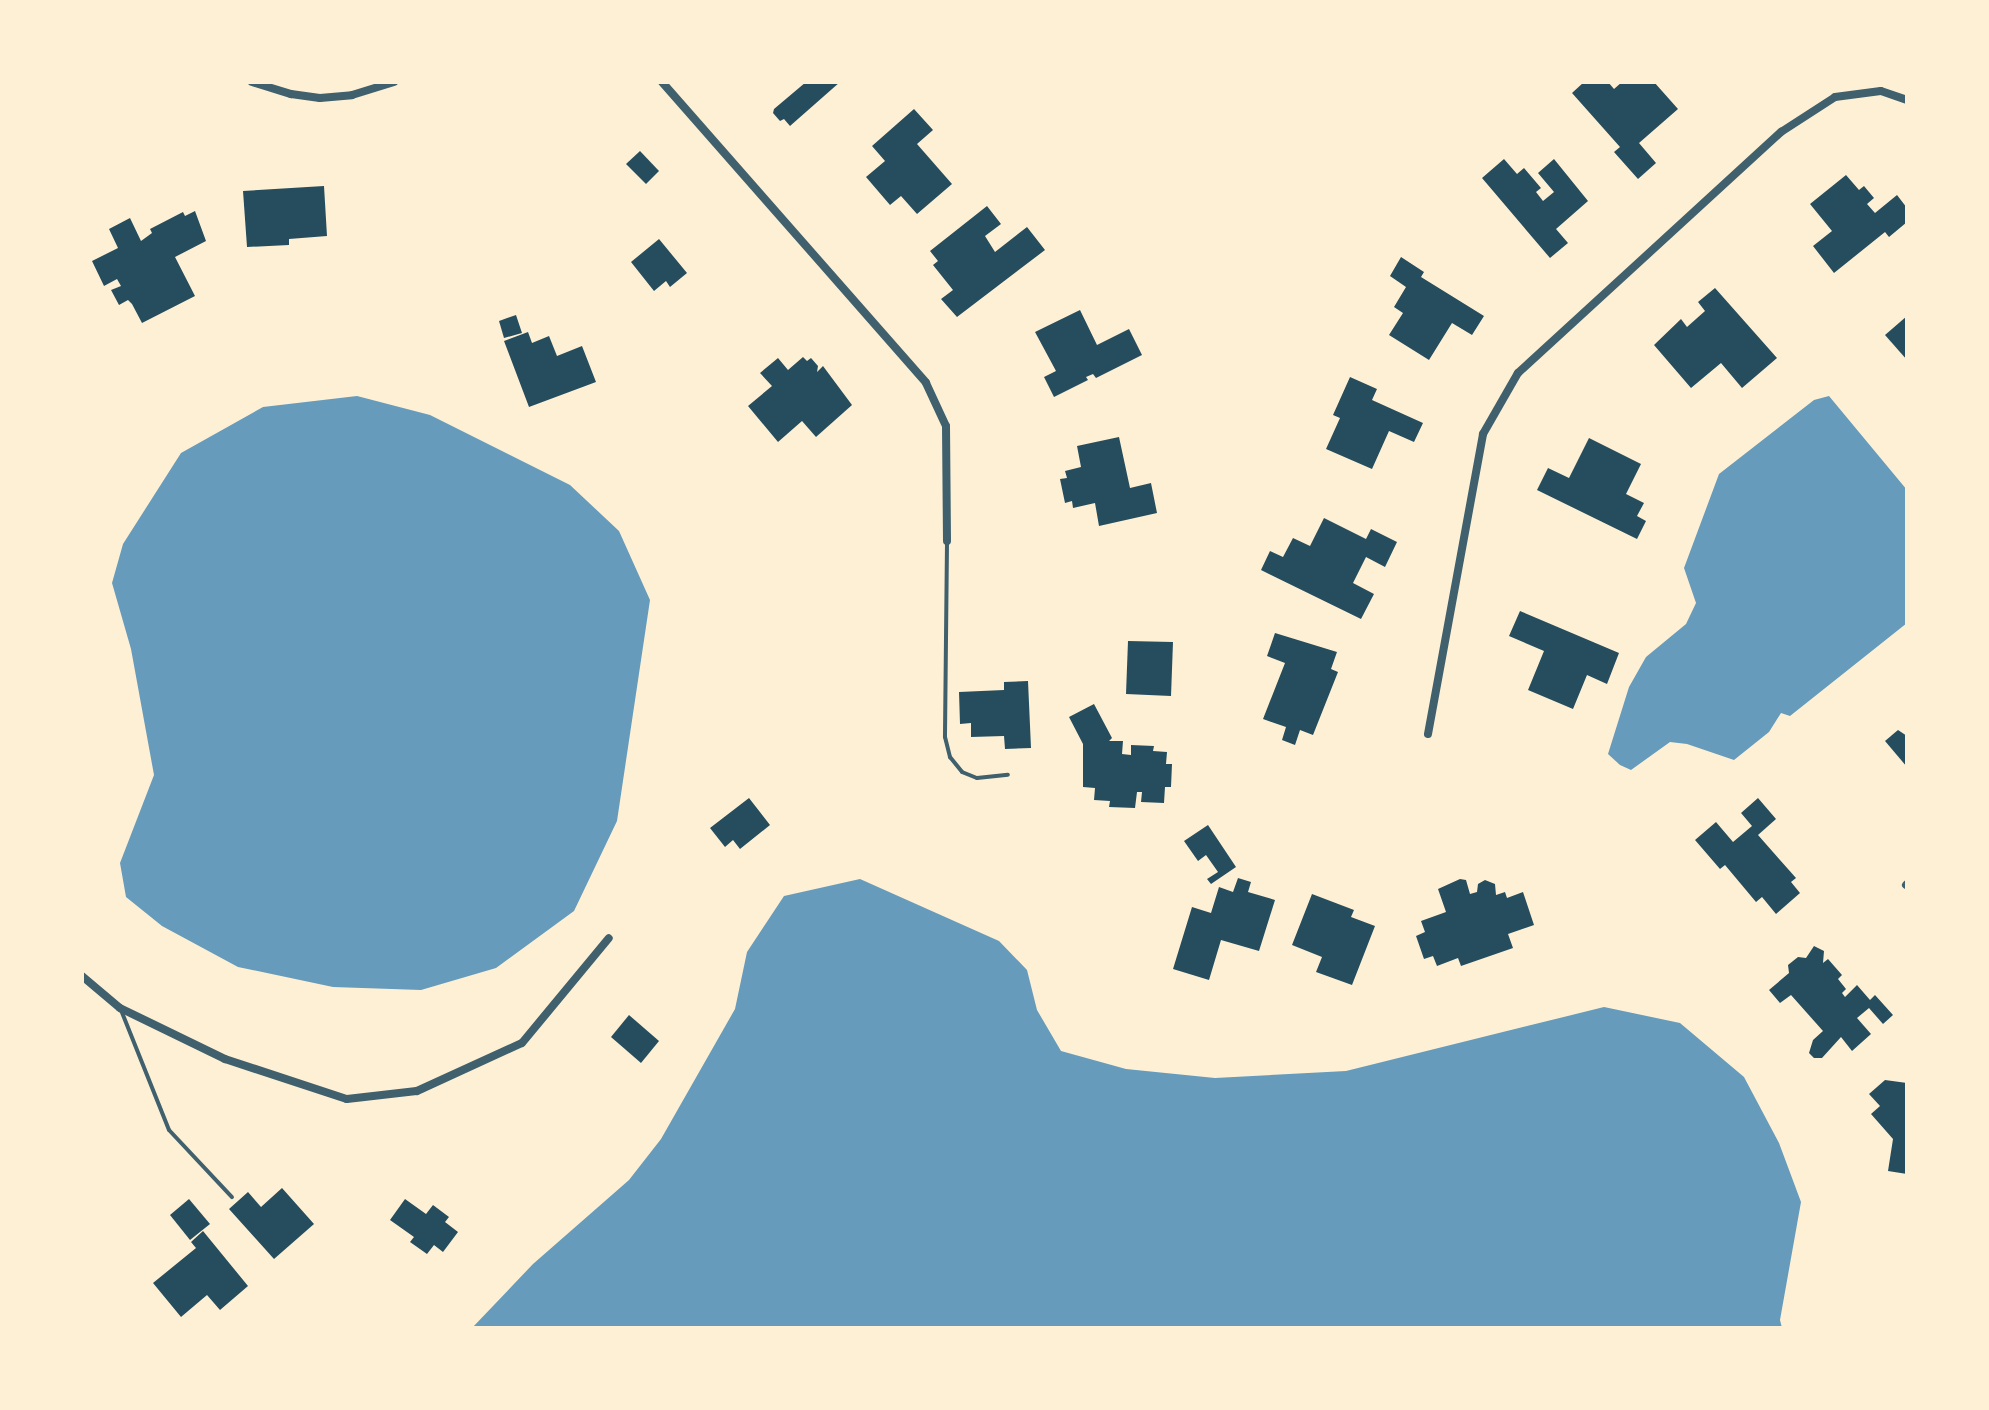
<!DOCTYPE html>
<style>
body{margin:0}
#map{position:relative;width:1989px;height:1410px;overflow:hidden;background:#fdf0d5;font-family:"Zilla Slab",serif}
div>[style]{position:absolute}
.water>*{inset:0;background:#669bbc}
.building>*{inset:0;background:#264d5e}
.service>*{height:4px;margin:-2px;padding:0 2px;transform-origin:2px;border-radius:2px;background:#3f606c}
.minor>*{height:8px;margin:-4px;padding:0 4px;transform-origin:4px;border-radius:4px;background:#3f606c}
span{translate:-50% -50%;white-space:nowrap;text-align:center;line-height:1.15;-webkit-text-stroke:6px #fdf0d5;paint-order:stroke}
.frame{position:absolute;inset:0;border:84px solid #fdf0d5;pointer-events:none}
</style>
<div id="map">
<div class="water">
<i style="clip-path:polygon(357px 396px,430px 415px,570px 485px,619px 531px,650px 600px,617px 821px,574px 911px,496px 968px,421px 990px,333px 987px,238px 967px,162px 926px,126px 897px,120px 863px,154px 775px,131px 649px,112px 583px,123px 544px,181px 453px,263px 407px)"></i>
<i style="clip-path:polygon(1829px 396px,1907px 490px,1907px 623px,1790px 716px,1781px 713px,1769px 732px,1734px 760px,1687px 744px,1670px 742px,1631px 770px,1620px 765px,1608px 754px,1629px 687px,1646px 657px,1686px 624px,1696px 603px,1684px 568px,1719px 474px,1814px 400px)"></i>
<i style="clip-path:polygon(860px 879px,999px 941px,1027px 970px,1037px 1010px,1061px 1051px,1126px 1069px,1215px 1078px,1346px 1071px,1604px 1007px,1680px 1023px,1744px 1077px,1779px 1143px,1801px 1202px,1780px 1320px,1782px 1328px,472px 1328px,533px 1264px,629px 1180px,661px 1139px,735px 1009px,747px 952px,784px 896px)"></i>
</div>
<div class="building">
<i style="clip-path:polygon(806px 82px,840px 82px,790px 126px,784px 119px,780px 121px,773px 113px,774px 109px)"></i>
<i style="clip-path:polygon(1584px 82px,1608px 82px,1614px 89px,1622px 82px,1654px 82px,1678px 109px,1639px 143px,1656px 163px,1638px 179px,1614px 152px,1620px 147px,1572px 93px)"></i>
<i style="clip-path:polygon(914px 109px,933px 130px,917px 144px,952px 184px,917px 214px,901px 196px,890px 205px,866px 177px,885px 161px,872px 146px)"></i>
<i style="clip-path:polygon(640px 151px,659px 171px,646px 184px,626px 164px)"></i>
<i style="clip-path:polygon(1504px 159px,1517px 174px,1524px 168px,1541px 188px,1536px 192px,1543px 201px,1554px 192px,1538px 173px,1554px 159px,1588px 201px,1556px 229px,1568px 243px,1550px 258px,1482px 178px)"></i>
<i style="clip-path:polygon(1846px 175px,1859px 190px,1864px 186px,1874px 198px,1867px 204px,1875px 213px,1897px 195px,1907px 208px,1907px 222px,1889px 237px,1885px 232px,1834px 273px,1813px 246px,1832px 231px,1810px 204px)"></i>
<i style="clip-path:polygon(324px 186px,327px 236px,289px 239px,289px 245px,247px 247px,243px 191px)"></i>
<i style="clip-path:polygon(987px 206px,1001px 224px,985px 236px,995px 252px,1027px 227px,1045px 250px,957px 317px,941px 299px,953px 290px,933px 265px,938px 261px,930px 251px)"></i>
<i style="clip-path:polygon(195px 211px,206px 241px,175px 257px,195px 296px,142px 323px,132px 304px,128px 300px,119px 305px,111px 290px,121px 286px,117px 279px,104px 286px,92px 261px,118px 248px,109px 229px,130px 218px,141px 241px,152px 233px,150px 229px,183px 212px,185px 216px)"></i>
<i style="clip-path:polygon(659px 239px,687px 273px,670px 287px,666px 281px,654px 291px,631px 262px)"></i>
<i style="clip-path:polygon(1401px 257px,1424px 272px,1421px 277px,1484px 316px,1472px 335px,1452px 323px,1429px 360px,1389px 335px,1403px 313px,1394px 307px,1406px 287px,1390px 276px)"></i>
<i style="clip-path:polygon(1715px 288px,1777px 358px,1742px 388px,1721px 363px,1691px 388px,1654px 345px,1681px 319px,1687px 327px,1705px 311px,1698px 302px)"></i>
<i style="clip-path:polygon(1080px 310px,1097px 345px,1129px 329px,1142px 355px,1096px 378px,1093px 374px,1086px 377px,1088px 380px,1054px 397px,1044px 377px,1056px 371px,1035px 332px)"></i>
<i style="clip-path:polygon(516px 315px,522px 333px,504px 338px,499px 321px)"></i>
<i style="clip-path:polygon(1907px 316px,1907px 360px,1885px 335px)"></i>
<i style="clip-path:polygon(528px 332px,532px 343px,549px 336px,557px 356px,582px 346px,596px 382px,529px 407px,504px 341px)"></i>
<i style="clip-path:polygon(803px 357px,807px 361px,811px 358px,818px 366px,817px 372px,823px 366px,852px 405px,816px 437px,802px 421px,778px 442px,748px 406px,772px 386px,760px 373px,778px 358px,788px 370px)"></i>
<i style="clip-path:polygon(1350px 377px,1377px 389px,1372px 400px,1423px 423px,1414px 442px,1389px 431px,1372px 469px,1326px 449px,1340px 418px,1333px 415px)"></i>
<i style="clip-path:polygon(1119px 437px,1130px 488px,1151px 483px,1157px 513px,1099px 526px,1095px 503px,1073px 508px,1072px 501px,1065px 503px,1060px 479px,1067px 478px,1065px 471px,1081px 467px,1077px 446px)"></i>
<i style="clip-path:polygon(1589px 438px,1641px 464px,1626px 494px,1644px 503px,1637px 516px,1646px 521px,1637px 539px,1537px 490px,1548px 468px,1569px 478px)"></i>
<i style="clip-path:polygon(1324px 518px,1366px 539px,1371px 529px,1397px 542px,1385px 567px,1366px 557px,1353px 583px,1374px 594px,1361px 619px,1261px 570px,1270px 551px,1283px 557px,1293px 538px,1310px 546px)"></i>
<i style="clip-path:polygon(1520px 611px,1619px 653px,1607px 684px,1587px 675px,1573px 709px,1528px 690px,1544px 651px,1509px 636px)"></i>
<i style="clip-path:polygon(1275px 633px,1337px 652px,1331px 669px,1338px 672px,1313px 735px,1300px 730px,1295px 745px,1282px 740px,1286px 727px,1263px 719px,1285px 663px,1267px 656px)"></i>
<i style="clip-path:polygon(1128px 641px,1173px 642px,1171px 696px,1126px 694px)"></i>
<i style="clip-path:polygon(1028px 681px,1031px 748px,1005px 749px,1004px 736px,971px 737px,971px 723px,960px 724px,959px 692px,1004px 690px,1004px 682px)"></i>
<i style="clip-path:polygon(1094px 704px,1112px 738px,1109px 741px,1123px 741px,1122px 754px,1131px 755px,1131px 745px,1154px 746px,1153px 751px,1167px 752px,1166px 764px,1172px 764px,1171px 787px,1165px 787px,1164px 803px,1141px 802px,1142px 792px,1137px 792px,1135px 808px,1109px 807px,1110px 801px,1094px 800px,1095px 788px,1083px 787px,1083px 744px,1069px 717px)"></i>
<i style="clip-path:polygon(1898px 730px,1907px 736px,1907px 767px,1885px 741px)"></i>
<i style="clip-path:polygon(749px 798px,770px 825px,740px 849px,733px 840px,725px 847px,710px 828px)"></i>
<i style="clip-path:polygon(1758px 798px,1776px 819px,1758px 835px,1796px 878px,1791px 882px,1800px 893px,1776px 914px,1762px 897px,1756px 902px,1725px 865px,1720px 869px,1695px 840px,1716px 822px,1733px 842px,1752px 826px,1741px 813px)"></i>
<i style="clip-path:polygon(1208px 825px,1236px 867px,1211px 884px,1207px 879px,1218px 872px,1206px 855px,1198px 861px,1184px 841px)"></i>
<i style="clip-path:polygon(1238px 878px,1251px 882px,1248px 892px,1275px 900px,1259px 951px,1221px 940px,1209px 980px,1173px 969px,1192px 907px,1211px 913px,1219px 887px,1233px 892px)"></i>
<i style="clip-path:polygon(1460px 879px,1466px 880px,1470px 894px,1477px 892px,1478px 884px,1485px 880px,1495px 884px,1496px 895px,1505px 892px,1507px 898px,1523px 892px,1534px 925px,1508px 934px,1513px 948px,1461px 966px,1458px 958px,1437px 966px,1433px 956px,1424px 959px,1416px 936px,1425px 932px,1421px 921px,1446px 912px,1438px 889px)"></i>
<i style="clip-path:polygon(1312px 894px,1354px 910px,1351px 917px,1375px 926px,1352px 985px,1316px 972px,1322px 957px,1292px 945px)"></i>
<i style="clip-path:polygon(1814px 946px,1824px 951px,1823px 963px,1828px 959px,1842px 975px,1838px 979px,1846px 989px,1842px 993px,1845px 997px,1857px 985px,1870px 1000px,1875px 995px,1893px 1015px,1883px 1024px,1869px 1008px,1857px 1018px,1871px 1034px,1852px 1051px,1841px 1037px,1822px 1058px,1814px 1058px,1809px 1053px,1813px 1040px,1823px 1031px,1791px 995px,1780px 1003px,1769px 990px,1789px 973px,1788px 965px,1798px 957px,1806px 958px)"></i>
<i style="clip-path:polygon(629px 1015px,659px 1041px,641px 1063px,611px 1037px)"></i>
<i style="clip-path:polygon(1885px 1080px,1907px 1083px,1907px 1174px,1888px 1171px,1893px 1139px,1871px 1114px,1880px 1106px,1869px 1094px)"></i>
<i style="clip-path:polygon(282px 1188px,314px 1224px,274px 1259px,229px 1209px,248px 1192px,261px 1207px)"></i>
<i style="clip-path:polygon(189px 1199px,210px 1224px,190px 1240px,170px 1215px)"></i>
<i style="clip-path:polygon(405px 1199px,426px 1214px,433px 1205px,449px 1217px,445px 1222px,458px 1232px,443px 1252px,434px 1245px,427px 1254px,410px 1242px,414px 1237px,390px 1220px)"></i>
<i style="clip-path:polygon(203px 1231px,248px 1286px,220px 1310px,207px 1295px,181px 1317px,153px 1283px,196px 1248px,191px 1242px)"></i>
</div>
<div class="service">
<i style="left:947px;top:543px;width:194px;rotate:90.6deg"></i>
<i style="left:945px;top:737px;width:21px;rotate:76deg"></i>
<i style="left:950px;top:757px;width:19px;rotate:51deg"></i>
<i style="left:962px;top:772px;width:16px;rotate:22deg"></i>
<i style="left:977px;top:778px;width:31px;rotate:-6deg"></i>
<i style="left:121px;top:1010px;width:129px;rotate:68.2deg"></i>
<i style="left:169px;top:1130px;width:92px;rotate:46.8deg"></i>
</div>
<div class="minor">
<i style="left:252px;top:82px;width:41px;rotate:17.1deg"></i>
<i style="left:291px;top:94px;width:29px;rotate:8deg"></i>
<i style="left:320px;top:98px;width:32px;rotate:-5deg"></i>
<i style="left:352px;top:95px;width:44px;rotate:-17.2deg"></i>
<i style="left:662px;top:82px;width:400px;rotate:48.7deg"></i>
<i style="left:926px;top:383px;width:47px;rotate:65.1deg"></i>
<i style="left:946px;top:426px;width:115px;rotate:89.5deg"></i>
<i style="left:1428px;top:734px;width:305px;rotate:-79.6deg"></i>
<i style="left:1483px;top:434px;width:70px;rotate:-60.2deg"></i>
<i style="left:1518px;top:373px;width:357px;rotate:-42.5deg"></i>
<i style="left:1781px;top:132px;width:64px;rotate:-32.9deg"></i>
<i style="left:1835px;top:97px;width:46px;rotate:-7.4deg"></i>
<i style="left:1881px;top:91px;width:28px;rotate:19deg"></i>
<i style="left:1906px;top:885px;width:1px;rotate:-45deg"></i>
<i style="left:82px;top:976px;width:50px;rotate:40.1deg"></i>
<i style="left:120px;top:1008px;width:117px;rotate:25.9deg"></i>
<i style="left:225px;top:1059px;width:128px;rotate:18.2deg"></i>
<i style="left:347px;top:1099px;width:70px;rotate:-6.5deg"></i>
<i style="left:417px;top:1091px;width:115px;rotate:-24.6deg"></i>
<i style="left:522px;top:1043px;width:136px;rotate:-50.4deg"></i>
</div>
<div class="frame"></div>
</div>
